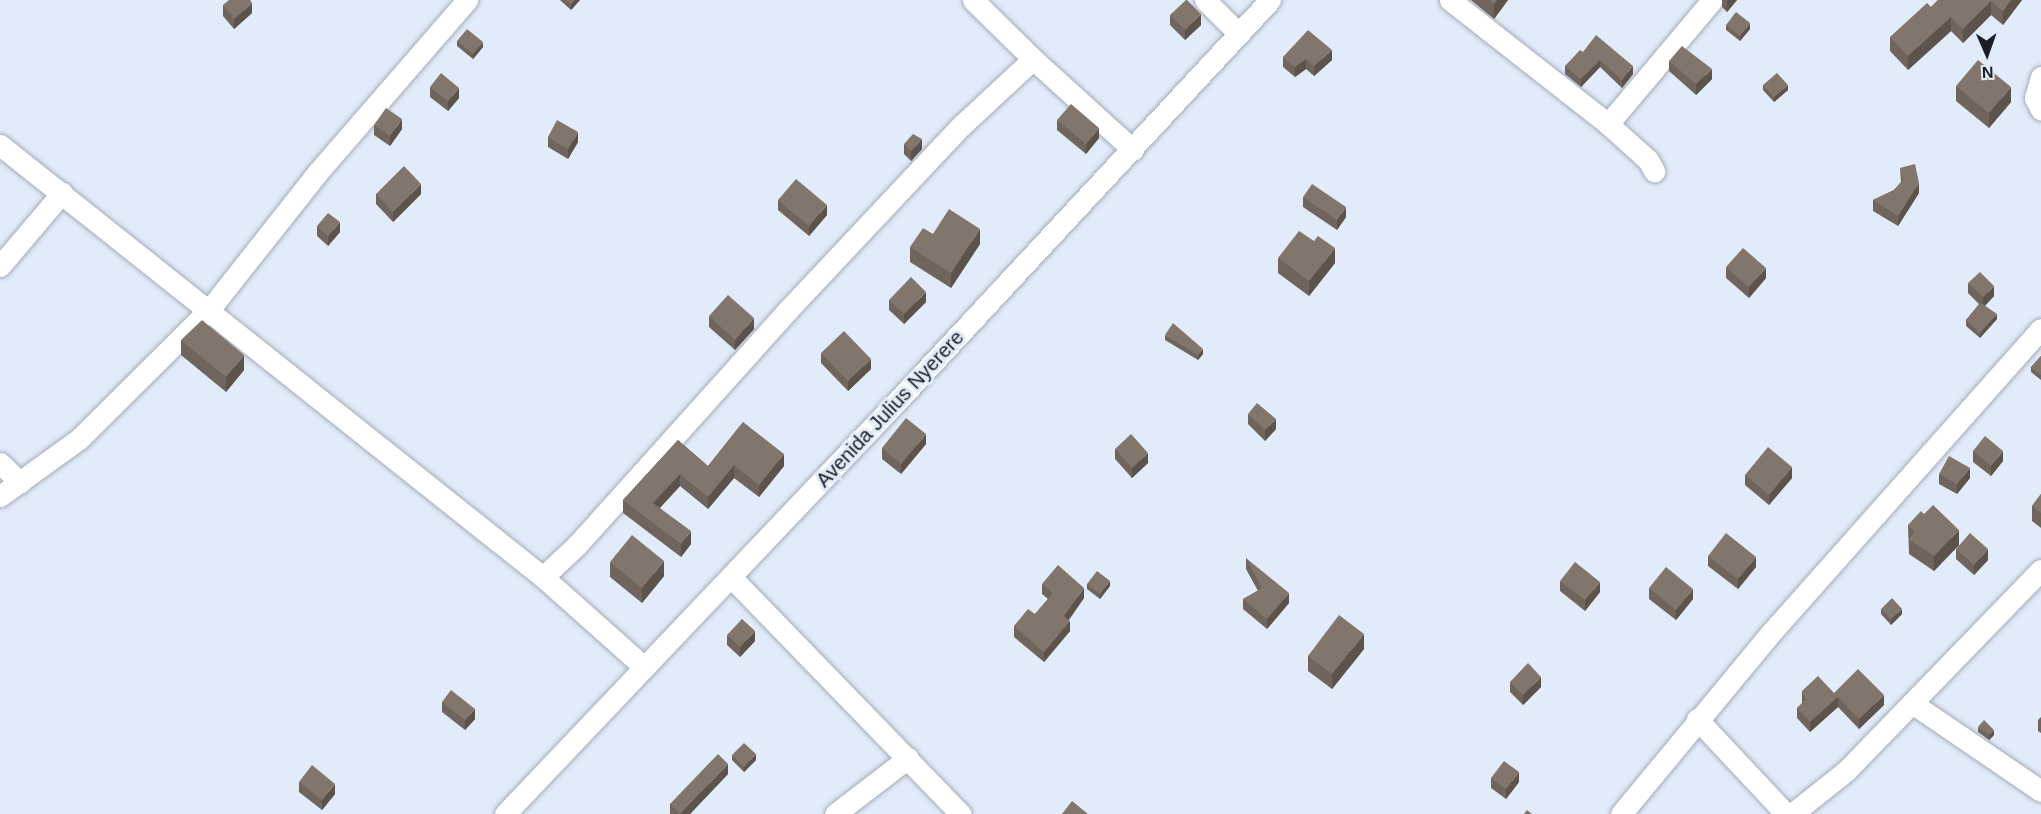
<!DOCTYPE html>
<style>
body{margin:0}
#map{position:relative;width:2041px;height:814px;overflow:hidden;background:#e2ebf9;font-family:Arial,sans-serif}
div>[style]{position:absolute}
.roads{filter:drop-shadow(0 0 2px #a3acb9) drop-shadow(0 0 2px #a3acb9)}
.minor>*{height:21px;margin:-10.5px;padding:0 10.5px;transform-origin:10.5px;border-radius:10.5px;background:#fff}
.wall>*{inset:0;background:#70655d}
.shaded-wall>*{inset:0;background:#5b534c}
.building>*{inset:0;background:#82766c}
span{translate:-50% -50%;white-space:nowrap;text-align:center;line-height:1.15;-webkit-text-stroke:6px #e2ebf9;paint-order:stroke}
.street-label{font-size:20px;color:#1a1d22}
.north{position:absolute;left:1957px;top:24px;width:60px;height:60px;-webkit-text-stroke:4px #e2ebf9;paint-order:stroke;rotate:178deg;font-size:16px;font-weight:700;line-height:24px;text-align:center;color:#1a1d22}
.north::after{content:'';display:block;margin:auto;width:21px;height:27px;background:#1a1d22;clip-path:polygon(50% 0,100% 100%,50% 72%,0 100%)}
</style>
<div id="map">
<div class="roads">
<div class="minor">
<i style="left:973px;top:0;width:84px;rotate:44.5deg"></i>
<i style="left:1205px;top:0;width:48px;rotate:45deg"></i>
<i style="left:1450px;top:0;width:201px;rotate:38.1deg"></i>
<i style="left:1608px;top:124px;width:54px;rotate:42deg"></i>
<i style="left:1648px;top:160px;width:13px;rotate:61deg"></i>
<i style="left:2041px;top:77px;width:22px;rotate:106deg"></i>
<i style="left:2035px;top:98px;width:13px;rotate:63deg"></i>
<i style="left:1608px;top:124px;width:162px;rotate:-50deg"></i>
<i style="left:0;top:145px;width:694px;rotate:38.51deg"></i>
<i style="left:543px;top:577px;width:134px;rotate:41.7deg"></i>
<i style="left:0;top:266px;width:96px;rotate:-49.7deg"></i>
<i style="left:0;top:463px;width:28px;rotate:44deg"></i>
<i style="left:0;top:496px;width:97px;rotate:-35.8deg"></i>
<i style="left:79px;top:439px;width:183px;rotate:-44.8deg"></i>
<i style="left:209px;top:310px;width:176px;rotate:-51.7deg"></i>
<i style="left:318px;top:172px;width:228px;rotate:-49.1deg"></i>
<i style="left:543px;top:577px;width:48px;rotate:-43.3deg"></i>
<i style="left:578px;top:544px;width:313px;rotate:-48.1deg"></i>
<i style="left:787px;top:311px;width:254px;rotate:-46.8deg"></i>
<i style="left:961px;top:126px;width:98px;rotate:-42.9deg"></i>
<i style="left:1033px;top:59px;width:135px;rotate:42.3deg"></i>
<i style="left:731px;top:577px;width:330px;rotate:45.9deg"></i>
<i style="left:1912px;top:703px;width:156px;rotate:34.3deg"></i>
<i style="left:1697px;top:719px;width:130px;rotate:46.9deg"></i>
<i style="left:505px;top:814px;width:575px;rotate:-46.48deg"></i>
<i style="left:901px;top:397px;width:542px;rotate:-47.09deg"></i>
<i style="left:835px;top:814px;width:92px;rotate:-37.5deg"></i>
<i style="left:1621px;top:814px;width:232px;rotate:-50.4deg"></i>
<i style="left:1769px;top:635px;width:409px;rotate:-48.4deg"></i>
<i style="left:1792px;top:814px;width:69px;rotate:-38.5deg"></i>
<i style="left:1846px;top:771px;width:280px;rotate:-45.9deg"></i>
</div>
</div>
<div class="wall">
<i style="clip-path:polygon(560px 0,580px 0,571px 10px)"></i>
<i style="clip-path:polygon(1471px 0,1508px 0,1494px 19px)"></i>
<i style="clip-path:polygon(1722px 0,1737px 0,1727px 12px,1722px 7px)"></i>
<i style="clip-path:polygon(1938px 0,2022px 0,2003px 25px,1991px 15px,1963px 43px,1951px 31px,1908px 70px,1890px 51px,1890px 37px,1931px 7px)"></i>
<i style="clip-path:polygon(223px 5px,252px 13px,234px 29px,223px 16px)"></i>
<i style="clip-path:polygon(1170px 15px,1201px 25px,1185px 40px,1170px 25px)"></i>
<i style="clip-path:polygon(1726px 25px,1750px 29px,1740px 41px,1726px 30px)"></i>
<i style="clip-path:polygon(457px 41px,483px 47px,473px 59px,457px 46px)"></i>
<i style="clip-path:polygon(1583px 52px,1633px 74px,1622px 88px,1600px 67px,1581px 87px,1565px 74px,1565px 66px)"></i>
<i style="clip-path:polygon(1283px 57px,1332px 60px,1314px 76px,1306px 69px,1295px 77px,1283px 67px)"></i>
<i style="clip-path:polygon(1669px 61px,1712px 79px,1696px 95px,1669px 71px)"></i>
<i style="clip-path:polygon(1763px 85px,1788px 90px,1774px 102px,1763px 90px)"></i>
<i style="clip-path:polygon(1956px 86px,2011px 102px,1989px 128px,1956px 101px)"></i>
<i style="clip-path:polygon(430px 87px,459px 98px,448px 111px,430px 97px)"></i>
<i style="clip-path:polygon(1057px 120px,1099px 138px,1086px 154px,1057px 130px)"></i>
<i style="clip-path:polygon(374px 125px,402px 129px,390px 146px,374px 135px)"></i>
<i style="clip-path:polygon(548px 137px,578px 142px,568px 159px,548px 147px)"></i>
<i style="clip-path:polygon(904px 144px,922px 149px,911px 161px,904px 154px)"></i>
<i style="clip-path:polygon(1900px 168px,1919px 193px,1898px 226px,1873px 211px,1873px 200px,1894px 190px,1901px 182px)"></i>
<i style="clip-path:polygon(376px 194px,421px 194px,393px 222px,376px 204px)"></i>
<i style="clip-path:polygon(1303px 197px,1346px 217px,1337px 230px,1303px 207px)"></i>
<i style="clip-path:polygon(778px 200px,827px 215px,809px 236px,778px 210px)"></i>
<i style="clip-path:polygon(317px 226px,340px 232px,328px 246px,317px 236px)"></i>
<i style="clip-path:polygon(933px 234px,980px 244px,951px 288px,910px 262px,910px 247px)"></i>
<i style="clip-path:polygon(1278px 258px,1335px 263px,1309px 296px,1278px 273px)"></i>
<i style="clip-path:polygon(1726px 267px,1766px 278px,1749px 298px,1726px 278px)"></i>
<i style="clip-path:polygon(1968px 283px,1994px 296px,1985px 306px,1997px 319px,1980px 338px,1966px 326px,1966px 320px,1979px 304px,1968px 293px)"></i>
<i style="clip-path:polygon(889px 300px,926px 302px,904px 324px,889px 310px)"></i>
<i style="clip-path:polygon(709px 316px,754px 329px,735px 350px,709px 327px)"></i>
<i style="clip-path:polygon(1165px 335px,1203px 354px,1198px 360px,1165px 340px)"></i>
<i style="clip-path:polygon(181px 340px,244px 370px,226px 392px,181px 355px)"></i>
<i style="clip-path:polygon(821px 353px,871px 369px,848px 391px,821px 363px)"></i>
<i style="clip-path:polygon(2041px 356px,2041px 380px,2031px 372px,2031px 367px)"></i>
<i style="clip-path:polygon(1248px 414px,1276px 429px,1265px 441px,1248px 424px)"></i>
<i style="clip-path:polygon(743px 422px,784px 466px,759px 497px,734px 478px,708px 509px,680px 486px,660px 508px,691px 544px,681px 557px,623px 513px,623px 500px,678px 440px,708px 466px)"></i>
<i style="clip-path:polygon(926px 444px,901px 474px,882px 459px,882px 448px)"></i>
<i style="clip-path:polygon(1115px 449px,1148px 463px,1132px 478px,1115px 459px)"></i>
<i style="clip-path:polygon(1973px 451px,2003px 461px,1991px 476px,1973px 462px)"></i>
<i style="clip-path:polygon(1939px 474px,1970px 478px,1957px 494px,1939px 484px)"></i>
<i style="clip-path:polygon(1745px 475px,1792px 478px,1769px 505px,1745px 485px)"></i>
<i style="clip-path:polygon(2041px 494px,2041px 528px,2032px 521px,2032px 506px)"></i>
<i style="clip-path:polygon(1924px 514px,1959px 545px,1934px 571px,1909px 554px,1908px 525px)"></i>
<i style="clip-path:polygon(1956px 549px,1988px 560px,1974px 575px,1956px 559px)"></i>
<i style="clip-path:polygon(1708px 556px,1756px 567px,1738px 589px,1708px 566px)"></i>
<i style="clip-path:polygon(1246px 558px,1289px 603px,1267px 629px,1243px 609px,1243px 599px,1258px 591px,1246px 569px)"></i>
<i style="clip-path:polygon(610px 562px,664px 576px,642px 603px,610px 577px)"></i>
<i style="clip-path:polygon(1560px 581px,1600px 592px,1585px 611px,1560px 591px)"></i>
<i style="clip-path:polygon(1042px 584px,1084px 598px,1069px 620px,1070px 631px,1044px 662px,1014px 637px,1014px 626px,1035px 614px,1048px 599px,1042px 594px)"></i>
<i style="clip-path:polygon(1087px 584px,1110px 586px,1100px 599px,1087px 589px)"></i>
<i style="clip-path:polygon(1649px 588px,1693px 599px,1676px 620px,1649px 599px)"></i>
<i style="clip-path:polygon(1881px 609px,1902px 614px,1891px 625px,1881px 614px)"></i>
<i style="clip-path:polygon(727px 635px,755px 641px,740px 657px,727px 645px)"></i>
<i style="clip-path:polygon(1364px 649px,1332px 689px,1308px 671px,1308px 656px)"></i>
<i style="clip-path:polygon(1510px 682px,1541px 687px,1523px 705px,1510px 692px)"></i>
<i style="clip-path:polygon(1802px 691px,1834px 693px,1884px 705px,1859px 729px,1838px 707px,1810px 732px,1797px 718px,1797px 708px,1802px 703px)"></i>
<i style="clip-path:polygon(442px 702px,475px 719px,465px 730px,442px 712px)"></i>
<i style="clip-path:polygon(2041px 717px,2041px 733px,2038px 731px,2038px 720px)"></i>
<i style="clip-path:polygon(1978px 727px,1994px 735px,1989px 740px,1978px 732px)"></i>
<i style="clip-path:polygon(732px 755px,756px 760px,744px 772px,732px 760px)"></i>
<i style="clip-path:polygon(728px 774px,690px 814px,670px 814px,670px 804px)"></i>
<i style="clip-path:polygon(1491px 778px,1519px 782px,1506px 799px,1491px 788px)"></i>
<i style="clip-path:polygon(299px 782px,335px 794px,322px 810px,299px 792px)"></i>
</div>
<div class="shaded-wall">
<i style="clip-path:polygon(575px 0,580px 0,571px 10px,571px 4px)"></i>
<i style="clip-path:polygon(1497px 0,1508px 0,1494px 19px,1494px 4px)"></i>
<i style="clip-path:polygon(1728px 0,1737px 0,1727px 12px,1727px 1px)"></i>
<i style="clip-path:polygon(2011px 0,2022px 0,2003px 25px,2003px 11px)"></i>
<i style="clip-path:polygon(1991px 1px,1991px 15px,1963px 43px,1963px 29px)"></i>
<i style="clip-path:polygon(252px 3px,252px 13px,234px 29px,234px 19px)"></i>
<i style="clip-path:polygon(1201px 14px,1201px 25px,1185px 40px,1185px 30px)"></i>
<i style="clip-path:polygon(1951px 17px,1951px 31px,1908px 70px,1908px 56px)"></i>
<i style="clip-path:polygon(1750px 23px,1750px 29px,1740px 41px,1740px 36px)"></i>
<i style="clip-path:polygon(483px 42px,483px 47px,473px 59px,473px 54px)"></i>
<i style="clip-path:polygon(1332px 50px,1332px 60px,1314px 76px,1314px 66px)"></i>
<i style="clip-path:polygon(1306px 59px,1306px 69px,1295px 77px,1295px 67px)"></i>
<i style="clip-path:polygon(1600px 60px,1600px 67px,1581px 87px,1581px 79px)"></i>
<i style="clip-path:polygon(1633px 66px,1633px 74px,1622px 88px,1622px 80px)"></i>
<i style="clip-path:polygon(1712px 69px,1712px 79px,1696px 95px,1696px 84px)"></i>
<i style="clip-path:polygon(1788px 85px,1788px 90px,1774px 102px,1774px 97px)"></i>
<i style="clip-path:polygon(2011px 87px,2011px 102px,1989px 128px,1989px 113px)"></i>
<i style="clip-path:polygon(459px 88px,459px 98px,448px 111px,448px 101px)"></i>
<i style="clip-path:polygon(402px 119px,402px 129px,390px 146px,390px 136px)"></i>
<i style="clip-path:polygon(1099px 128px,1099px 138px,1086px 154px,1086px 144px)"></i>
<i style="clip-path:polygon(578px 132px,578px 142px,568px 159px,568px 149px)"></i>
<i style="clip-path:polygon(922px 139px,922px 149px,911px 161px,911px 151px)"></i>
<i style="clip-path:polygon(1919px 183px,1919px 193px,1898px 226px,1898px 216px)"></i>
<i style="clip-path:polygon(421px 184px,421px 194px,393px 222px,393px 212px)"></i>
<i style="clip-path:polygon(827px 205px,827px 215px,809px 236px,809px 226px)"></i>
<i style="clip-path:polygon(1346px 207px,1346px 217px,1337px 230px,1337px 220px)"></i>
<i style="clip-path:polygon(340px 222px,340px 232px,328px 246px,328px 236px)"></i>
<i style="clip-path:polygon(980px 229px,980px 244px,951px 288px,951px 273px)"></i>
<i style="clip-path:polygon(1335px 248px,1335px 263px,1309px 296px,1309px 281px)"></i>
<i style="clip-path:polygon(1766px 268px,1766px 278px,1749px 298px,1749px 287px)"></i>
<i style="clip-path:polygon(1994px 286px,1994px 296px,1983px 307px,1983px 297px)"></i>
<i style="clip-path:polygon(926px 292px,926px 302px,904px 324px,904px 314px)"></i>
<i style="clip-path:polygon(1997px 314px,1997px 319px,1980px 338px,1980px 333px)"></i>
<i style="clip-path:polygon(754px 318px,754px 329px,735px 350px,735px 340px)"></i>
<i style="clip-path:polygon(1203px 349px,1203px 354px,1198px 360px,1198px 355px)"></i>
<i style="clip-path:polygon(244px 355px,244px 370px,226px 392px,226px 377px)"></i>
<i style="clip-path:polygon(871px 359px,871px 369px,848px 391px,848px 381px)"></i>
<i style="clip-path:polygon(1276px 419px,1276px 429px,1265px 441px,1265px 430px)"></i>
<i style="clip-path:polygon(926px 434px,926px 444px,901px 474px,901px 464px)"></i>
<i style="clip-path:polygon(2003px 451px,2003px 461px,1991px 476px,1991px 466px)"></i>
<i style="clip-path:polygon(1148px 453px,1148px 463px,1132px 478px,1132px 468px)"></i>
<i style="clip-path:polygon(784px 454px,784px 466px,759px 497px,759px 485px)"></i>
<i style="clip-path:polygon(734px 465px,734px 478px,708px 509px,708px 497px)"></i>
<i style="clip-path:polygon(1792px 467px,1792px 478px,1769px 505px,1769px 495px)"></i>
<i style="clip-path:polygon(1970px 468px,1970px 478px,1957px 494px,1957px 484px)"></i>
<i style="clip-path:polygon(680px 474px,680px 486px,653px 515px,653px 503px)"></i>
<i style="clip-path:polygon(1959px 530px,1959px 545px,1934px 571px,1934px 556px)"></i>
<i style="clip-path:polygon(691px 531px,691px 544px,681px 557px,681px 544px)"></i>
<i style="clip-path:polygon(1988px 549px,1988px 560px,1974px 575px,1974px 565px)"></i>
<i style="clip-path:polygon(1756px 557px,1756px 567px,1738px 589px,1738px 579px)"></i>
<i style="clip-path:polygon(664px 561px,664px 576px,642px 603px,642px 588px)"></i>
<i style="clip-path:polygon(1110px 581px,1110px 586px,1100px 599px,1100px 594px)"></i>
<i style="clip-path:polygon(1600px 582px,1600px 592px,1585px 611px,1585px 600px)"></i>
<i style="clip-path:polygon(1084px 588px,1084px 598px,1064px 626px,1064px 616px)"></i>
<i style="clip-path:polygon(1693px 589px,1693px 599px,1676px 620px,1676px 610px)"></i>
<i style="clip-path:polygon(1289px 593px,1289px 603px,1267px 629px,1267px 619px)"></i>
<i style="clip-path:polygon(1902px 609px,1902px 614px,1891px 625px,1891px 619px)"></i>
<i style="clip-path:polygon(1070px 621px,1070px 631px,1044px 662px,1044px 652px)"></i>
<i style="clip-path:polygon(755px 631px,755px 641px,740px 657px,740px 647px)"></i>
<i style="clip-path:polygon(1364px 634px,1364px 649px,1332px 689px,1332px 674px)"></i>
<i style="clip-path:polygon(1541px 677px,1541px 687px,1523px 705px,1523px 695px)"></i>
<i style="clip-path:polygon(1884px 695px,1884px 705px,1859px 729px,1859px 719px)"></i>
<i style="clip-path:polygon(1838px 697px,1838px 707px,1810px 732px,1810px 722px)"></i>
<i style="clip-path:polygon(475px 709px,475px 719px,465px 730px,465px 720px)"></i>
<i style="clip-path:polygon(1994px 730px,1994px 735px,1989px 740px,1989px 735px)"></i>
<i style="clip-path:polygon(756px 754px,756px 760px,744px 772px,744px 767px)"></i>
<i style="clip-path:polygon(728px 764px,728px 774px,690px 814px,680px 814px)"></i>
<i style="clip-path:polygon(1519px 772px,1519px 782px,1506px 799px,1506px 789px)"></i>
<i style="clip-path:polygon(335px 784px,335px 794px,322px 810px,322px 800px)"></i>
</div>
<div class="building">
<i style="clip-path:polygon(229px 0,250px 0,252px 3px,234px 19px,223px 5px)"></i>
<i style="clip-path:polygon(566px 0,575px 0,571px 4px)"></i>
<i style="clip-path:polygon(1186px 0,1187px 0,1201px 14px,1185px 30px,1170px 15px)"></i>
<i style="clip-path:polygon(1490px 0,1497px 0,1494px 4px)"></i>
<i style="clip-path:polygon(1938px 0,2011px 0,2003px 11px,1991px 1px,1963px 29px,1951px 17px,1908px 56px,1890px 37px,1927px 3px,1931px 7px)"></i>
<i style="clip-path:polygon(1736px 12px,1750px 23px,1740px 36px,1726px 25px)"></i>
<i style="clip-path:polygon(467px 29px,483px 42px,473px 54px,457px 41px)"></i>
<i style="clip-path:polygon(1308px 30px,1332px 50px,1314px 66px,1306px 59px,1295px 67px,1283px 57px)"></i>
<i style="clip-path:polygon(1596px 35px,1633px 66px,1622px 80px,1600px 60px,1581px 79px,1565px 66px,1580px 50px,1583px 52px)"></i>
<i style="clip-path:polygon(1682px 46px,1712px 69px,1696px 84px,1669px 61px)"></i>
<i style="clip-path:polygon(1978px 60px,2011px 87px,1989px 113px,1956px 86px)"></i>
<i style="clip-path:polygon(441px 73px,459px 88px,448px 101px,430px 87px)"></i>
<i style="clip-path:polygon(1777px 73px,1788px 85px,1774px 97px,1763px 85px)"></i>
<i style="clip-path:polygon(1071px 104px,1099px 128px,1086px 144px,1057px 120px)"></i>
<i style="clip-path:polygon(386px 108px,402px 119px,390px 136px,374px 125px)"></i>
<i style="clip-path:polygon(557px 120px,578px 132px,568px 149px,548px 137px)"></i>
<i style="clip-path:polygon(913px 134px,922px 139px,911px 151px,904px 144px)"></i>
<i style="clip-path:polygon(1915px 164px,1919px 183px,1898px 216px,1873px 200px,1894px 190px,1903px 180px,1900px 168px)"></i>
<i style="clip-path:polygon(404px 166px,421px 184px,393px 212px,376px 194px)"></i>
<i style="clip-path:polygon(796px 179px,827px 205px,809px 226px,778px 200px)"></i>
<i style="clip-path:polygon(1312px 184px,1346px 207px,1337px 220px,1303px 197px)"></i>
<i style="clip-path:polygon(949px 209px,980px 229px,951px 273px,910px 247px,923px 228px,933px 234px)"></i>
<i style="clip-path:polygon(328px 213px,340px 222px,328px 236px,317px 226px)"></i>
<i style="clip-path:polygon(1299px 231px,1314px 241px,1318px 236px,1335px 248px,1309px 281px,1278px 258px)"></i>
<i style="clip-path:polygon(1743px 248px,1766px 268px,1749px 287px,1726px 267px)"></i>
<i style="clip-path:polygon(1980px 272px,1994px 286px,1983px 297px,1968px 283px)"></i>
<i style="clip-path:polygon(911px 277px,926px 292px,904px 314px,889px 300px)"></i>
<i style="clip-path:polygon(728px 295px,754px 318px,735px 340px,709px 316px)"></i>
<i style="clip-path:polygon(1981px 303px,1997px 314px,1980px 333px,1966px 320px)"></i>
<i style="clip-path:polygon(202px 320px,244px 355px,226px 377px,181px 340px)"></i>
<i style="clip-path:polygon(1173px 323px,1203px 349px,1198px 355px,1165px 335px)"></i>
<i style="clip-path:polygon(844px 331px,871px 359px,848px 381px,821px 353px)"></i>
<i style="clip-path:polygon(2041px 356px,2041px 375px,2031px 367px)"></i>
<i style="clip-path:polygon(1257px 403px,1276px 419px,1265px 430px,1248px 414px)"></i>
<i style="clip-path:polygon(906px 418px,926px 434px,901px 464px,882px 448px)"></i>
<i style="clip-path:polygon(743px 422px,784px 454px,759px 485px,734px 465px,708px 497px,680px 474px,653px 503px,691px 531px,681px 544px,623px 500px,678px 440px,708px 466px)"></i>
<i style="clip-path:polygon(1131px 434px,1148px 453px,1132px 468px,1115px 449px)"></i>
<i style="clip-path:polygon(1985px 436px,2003px 451px,1991px 466px,1973px 451px)"></i>
<i style="clip-path:polygon(1768px 447px,1792px 467px,1769px 495px,1745px 475px)"></i>
<i style="clip-path:polygon(1949px 456px,1970px 468px,1957px 484px,1939px 474px)"></i>
<i style="clip-path:polygon(2041px 494px,2041px 513px,2032px 506px)"></i>
<i style="clip-path:polygon(1933px 505px,1959px 530px,1934px 556px,1909px 539px,1915px 532px,1908px 525px,1921px 511px,1924px 514px)"></i>
<i style="clip-path:polygon(1726px 533px,1756px 557px,1738px 579px,1708px 556px)"></i>
<i style="clip-path:polygon(1970px 533px,1988px 549px,1974px 565px,1956px 549px)"></i>
<i style="clip-path:polygon(632px 535px,664px 561px,642px 588px,610px 562px)"></i>
<i style="clip-path:polygon(1246px 558px,1289px 593px,1267px 619px,1243px 599px,1262px 588px)"></i>
<i style="clip-path:polygon(1575px 562px,1600px 582px,1585px 600px,1560px 581px)"></i>
<i style="clip-path:polygon(1058px 565px,1084px 588px,1064px 616px,1070px 621px,1044px 652px,1014px 626px,1028px 609px,1035px 614px,1053px 593px,1042px 584px)"></i>
<i style="clip-path:polygon(1666px 567px,1693px 589px,1676px 610px,1649px 588px)"></i>
<i style="clip-path:polygon(1097px 571px,1110px 581px,1100px 594px,1087px 584px)"></i>
<i style="clip-path:polygon(1892px 598px,1902px 609px,1891px 619px,1881px 609px)"></i>
<i style="clip-path:polygon(1339px 615px,1364px 634px,1332px 674px,1308px 656px)"></i>
<i style="clip-path:polygon(742px 619px,755px 631px,740px 647px,727px 635px)"></i>
<i style="clip-path:polygon(1528px 663px,1541px 677px,1523px 695px,1510px 682px)"></i>
<i style="clip-path:polygon(1858px 669px,1884px 695px,1859px 719px,1838px 697px,1810px 722px,1797px 708px,1806px 700px,1802px 691px,1818px 676px,1834px 693px)"></i>
<i style="clip-path:polygon(451px 690px,475px 709px,465px 720px,442px 702px)"></i>
<i style="clip-path:polygon(1984px 720px,1994px 730px,1989px 735px,1978px 727px)"></i>
<i style="clip-path:polygon(744px 743px,756px 754px,744px 767px,732px 755px)"></i>
<i style="clip-path:polygon(718px 754px,728px 764px,680px 814px,670px 804px)"></i>
<i style="clip-path:polygon(1504px 761px,1519px 772px,1506px 789px,1491px 778px)"></i>
<i style="clip-path:polygon(312px 765px,335px 784px,322px 800px,299px 782px)"></i>
<i style="clip-path:polygon(1072px 801px,1088px 814px,1062px 814px)"></i>
<i style="clip-path:polygon(1527px 810px,1532px 814px,1524px 814px)"></i>
</div>
<div class="street-label">
<span style="left:890px;top:409px;rotate:-47deg">Avenida Julius Nyerere</span>
</div>
<div class="north">N</div>
</div>
